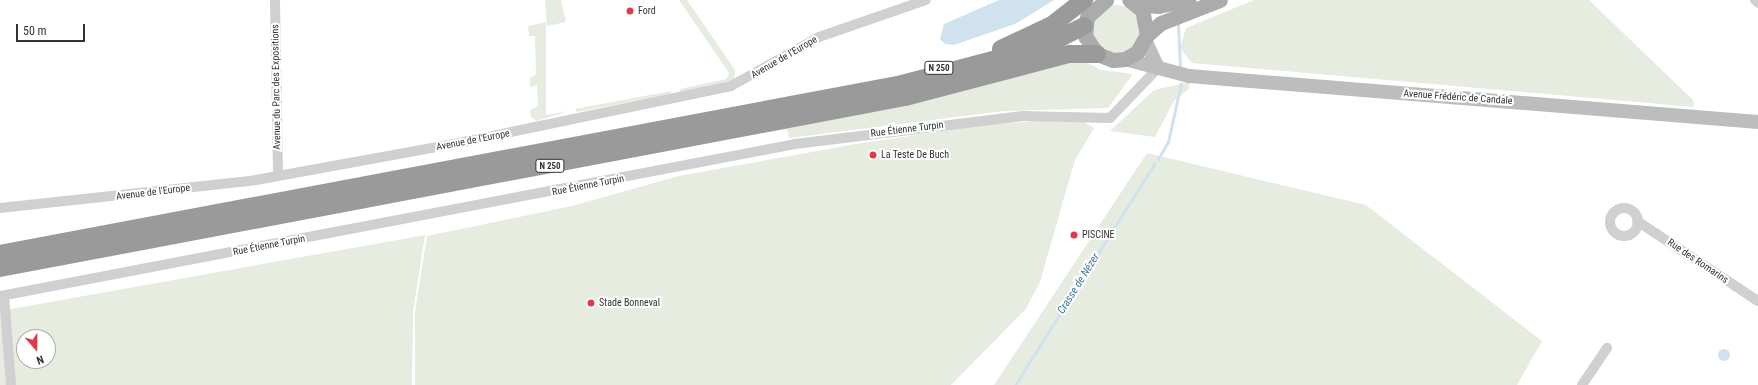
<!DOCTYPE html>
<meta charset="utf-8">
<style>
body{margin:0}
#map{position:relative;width:1758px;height:385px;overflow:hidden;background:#fff;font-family:"Roboto Condensed",sans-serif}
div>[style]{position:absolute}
.green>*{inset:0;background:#e6ecdf}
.round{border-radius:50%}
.water>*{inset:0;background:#cfe2ee}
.stream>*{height:3px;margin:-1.5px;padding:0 1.5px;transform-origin:1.5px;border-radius:1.5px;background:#cfe2ee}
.street>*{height:10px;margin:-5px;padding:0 5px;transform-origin:5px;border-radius:5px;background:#d0d0d0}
.street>.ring{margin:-5px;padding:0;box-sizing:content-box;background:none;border:10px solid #d0d0d0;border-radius:50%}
.secondary>*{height:14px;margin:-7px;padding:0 7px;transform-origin:7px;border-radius:7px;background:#bdbdbd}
.primary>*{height:15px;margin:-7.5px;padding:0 7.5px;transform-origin:7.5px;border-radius:7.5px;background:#ababab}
.highway>*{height:18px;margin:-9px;padding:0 9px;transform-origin:9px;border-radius:9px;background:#9a9a9a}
.dots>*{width:11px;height:11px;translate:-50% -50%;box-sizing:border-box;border:2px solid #fff;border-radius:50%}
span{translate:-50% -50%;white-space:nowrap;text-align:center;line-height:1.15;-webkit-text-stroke:4px #fff;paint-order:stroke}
.shield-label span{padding:1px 3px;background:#fff;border:1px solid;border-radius:3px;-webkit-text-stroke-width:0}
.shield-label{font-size:9px;color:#333;font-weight:700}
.poi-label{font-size:10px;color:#333}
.left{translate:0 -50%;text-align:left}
.street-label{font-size:10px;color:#333}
.water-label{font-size:11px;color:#3f7597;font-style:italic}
.north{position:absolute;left:16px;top:329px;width:40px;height:40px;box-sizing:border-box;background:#fff;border:1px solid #adadad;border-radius:50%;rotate:160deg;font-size:11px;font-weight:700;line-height:16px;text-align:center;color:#333}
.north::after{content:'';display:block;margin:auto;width:14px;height:18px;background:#e63946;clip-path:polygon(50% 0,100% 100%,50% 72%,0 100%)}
.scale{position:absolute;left:16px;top:24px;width:69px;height:18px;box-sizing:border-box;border:2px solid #333;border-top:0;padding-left:5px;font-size:12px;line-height:14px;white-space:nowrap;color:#333;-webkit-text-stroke:3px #fff;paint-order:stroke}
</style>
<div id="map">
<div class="green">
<i style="clip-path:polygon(545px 0,561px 0,566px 22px,547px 26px)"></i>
<i style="clip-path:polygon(679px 0,687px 0,735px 70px,734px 81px,680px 92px,680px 89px,726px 79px,729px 73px)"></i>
<i style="clip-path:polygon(1254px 0,1589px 0,1693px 100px,1694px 107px,1192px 63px,1180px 48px,1186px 28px)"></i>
<i class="round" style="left:1092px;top:5px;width:48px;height:48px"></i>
<i style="clip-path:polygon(546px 22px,546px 115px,568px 111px,537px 121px,531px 117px,530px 110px,538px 106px,537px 85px,530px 87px,530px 77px,536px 75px,535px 36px,529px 36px,528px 26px)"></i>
<i style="clip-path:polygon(1061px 62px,1086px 62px,1101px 70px,1133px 74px,1108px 108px,1004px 111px,789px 138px,786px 126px)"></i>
<i style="clip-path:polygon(1190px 82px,1189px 89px,1174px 101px,1155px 137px,1110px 131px,1154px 90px)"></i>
<i style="clip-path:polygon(671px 91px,671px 94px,577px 112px,575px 109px)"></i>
<i style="clip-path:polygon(1077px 118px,1094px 128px,1075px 160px,1040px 282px,1025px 310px,951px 385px,415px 385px,415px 312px,427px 236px,572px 206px,679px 176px,856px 144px,984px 125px)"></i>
<i style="clip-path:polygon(1147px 153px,1366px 205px,1542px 341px,1517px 385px,994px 385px)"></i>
<i style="clip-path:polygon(evenodd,425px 235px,413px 311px,412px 385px,0 385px,0 311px,425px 235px,24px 337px,48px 337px,48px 361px,24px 361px,24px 337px)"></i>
</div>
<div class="water">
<i style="clip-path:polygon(999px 0,1054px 0,1015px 24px,954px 45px,945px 44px,940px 39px,944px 24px)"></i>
<i class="round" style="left:1718px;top:349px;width:12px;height:12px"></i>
</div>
<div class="stream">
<i style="left:1178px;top:24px;width:43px;rotate:87.3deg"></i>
<i style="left:1158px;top:159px;width:20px;rotate:-60deg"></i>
<i style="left:1168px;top:142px;width:60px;rotate:-77.6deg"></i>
<i style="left:1015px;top:385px;width:262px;rotate:-57.8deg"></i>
</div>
<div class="street">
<i style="left:275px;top:0;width:174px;rotate:89deg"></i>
<i style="left:1755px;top:0;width:4px;rotate:45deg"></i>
<i style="left:0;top:208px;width:258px;rotate:-6.2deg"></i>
<i style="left:256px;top:180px;width:196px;rotate:-10.3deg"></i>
<i style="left:449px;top:145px;width:288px;rotate:-11.8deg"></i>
<i style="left:731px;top:86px;width:101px;rotate:-29.1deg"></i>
<i style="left:819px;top:37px;width:113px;rotate:-19.1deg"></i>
<i class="ring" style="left:1610px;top:208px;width:18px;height:18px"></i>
<i style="left:1637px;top:221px;width:145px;rotate:33.5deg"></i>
<i style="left:0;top:296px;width:809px;rotate:-10.82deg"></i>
<i style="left:795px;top:144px;width:230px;rotate:-7deg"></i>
<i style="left:1023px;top:116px;width:87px;rotate:1.3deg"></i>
<i style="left:1110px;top:118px;width:69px;rotate:-46.2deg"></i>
<i style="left:4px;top:296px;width:89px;rotate:85.5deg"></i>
<i style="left:1582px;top:385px;width:45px;rotate:-56deg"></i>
</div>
<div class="secondary">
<i style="left:1145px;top:40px;width:31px;rotate:65deg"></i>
<i style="left:1125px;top:59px;width:66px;rotate:14.9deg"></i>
<i style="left:1189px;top:76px;width:571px;rotate:4.62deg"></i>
</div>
<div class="primary">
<i style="left:1106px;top:0;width:25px;rotate:138deg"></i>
<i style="left:1087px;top:17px;width:19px;rotate:96deg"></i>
<i style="left:1085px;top:36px;width:22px;rotate:56deg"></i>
<i style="left:1097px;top:54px;width:17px;rotate:21deg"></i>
<i style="left:1113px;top:60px;width:12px;rotate:-5deg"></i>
<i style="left:1125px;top:59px;width:14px;rotate:-30deg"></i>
<i style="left:1137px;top:52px;width:20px;rotate:-60deg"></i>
<i style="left:1147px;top:35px;width:25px;rotate:-101deg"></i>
<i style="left:1142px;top:10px;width:16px;rotate:-142deg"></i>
<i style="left:1136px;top:4px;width:22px;rotate:5deg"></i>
<i style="left:1158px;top:6px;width:31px;rotate:-11deg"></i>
<i style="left:1147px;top:35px;width:18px;rotate:-41deg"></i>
<i style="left:1161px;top:23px;width:63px;rotate:-21.3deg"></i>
</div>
<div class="highway">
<i style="left:1001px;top:49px;width:56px;rotate:-25.2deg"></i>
<i style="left:1052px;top:25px;width:41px;rotate:-38deg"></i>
<i style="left:0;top:254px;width:918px;rotate:-10.67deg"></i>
<i style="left:902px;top:84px;width:145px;rotate:-14.8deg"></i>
<i style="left:1042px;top:47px;width:47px;rotate:-26.6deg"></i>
<i style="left:0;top:268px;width:921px;rotate:-10.7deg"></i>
<i style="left:905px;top:97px;width:170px;rotate:-14.7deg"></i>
<i style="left:1069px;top:54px;width:28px"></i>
</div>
<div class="dots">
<i style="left:630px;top:11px;background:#e63946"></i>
<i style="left:873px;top:155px;background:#e63946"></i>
<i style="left:1074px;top:235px;background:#e63946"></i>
<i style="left:591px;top:303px;background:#e63946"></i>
</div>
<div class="shield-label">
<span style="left:939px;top:68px">N 250</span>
<span style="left:550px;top:166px">N 250</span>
</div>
<div class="poi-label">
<span class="left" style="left:638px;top:11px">Ford</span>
<span class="left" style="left:881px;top:155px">La Teste De Buch</span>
<span class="left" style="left:1082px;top:235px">PISCINE</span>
<span class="left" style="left:599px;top:303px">Stade Bonneval</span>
</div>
<div class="street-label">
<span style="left:784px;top:57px;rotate:-30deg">Avenue de l'Europe</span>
<span style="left:276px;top:87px;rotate:-91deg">Avenue du Parc des Expositions</span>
<span style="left:1458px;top:97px;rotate:4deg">Avenue Frédéric de Candale</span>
<span style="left:907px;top:129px;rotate:-7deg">Rue Étienne Turpin</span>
<span style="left:473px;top:140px;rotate:-11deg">Avenue de l'Europe</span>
<span style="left:588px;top:185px;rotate:-11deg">Rue Étienne Turpin</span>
<span style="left:153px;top:192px;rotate:-7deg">Avenue de l'Europe</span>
<span style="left:269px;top:245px;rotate:-11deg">Rue Étienne Turpin</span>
<span style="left:1698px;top:261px;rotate:34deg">Rue des Romarins</span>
</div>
<div class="water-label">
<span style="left:1079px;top:284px;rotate:-58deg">Crasse de Nézer</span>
</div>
<div class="north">N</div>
<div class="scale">50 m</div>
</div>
